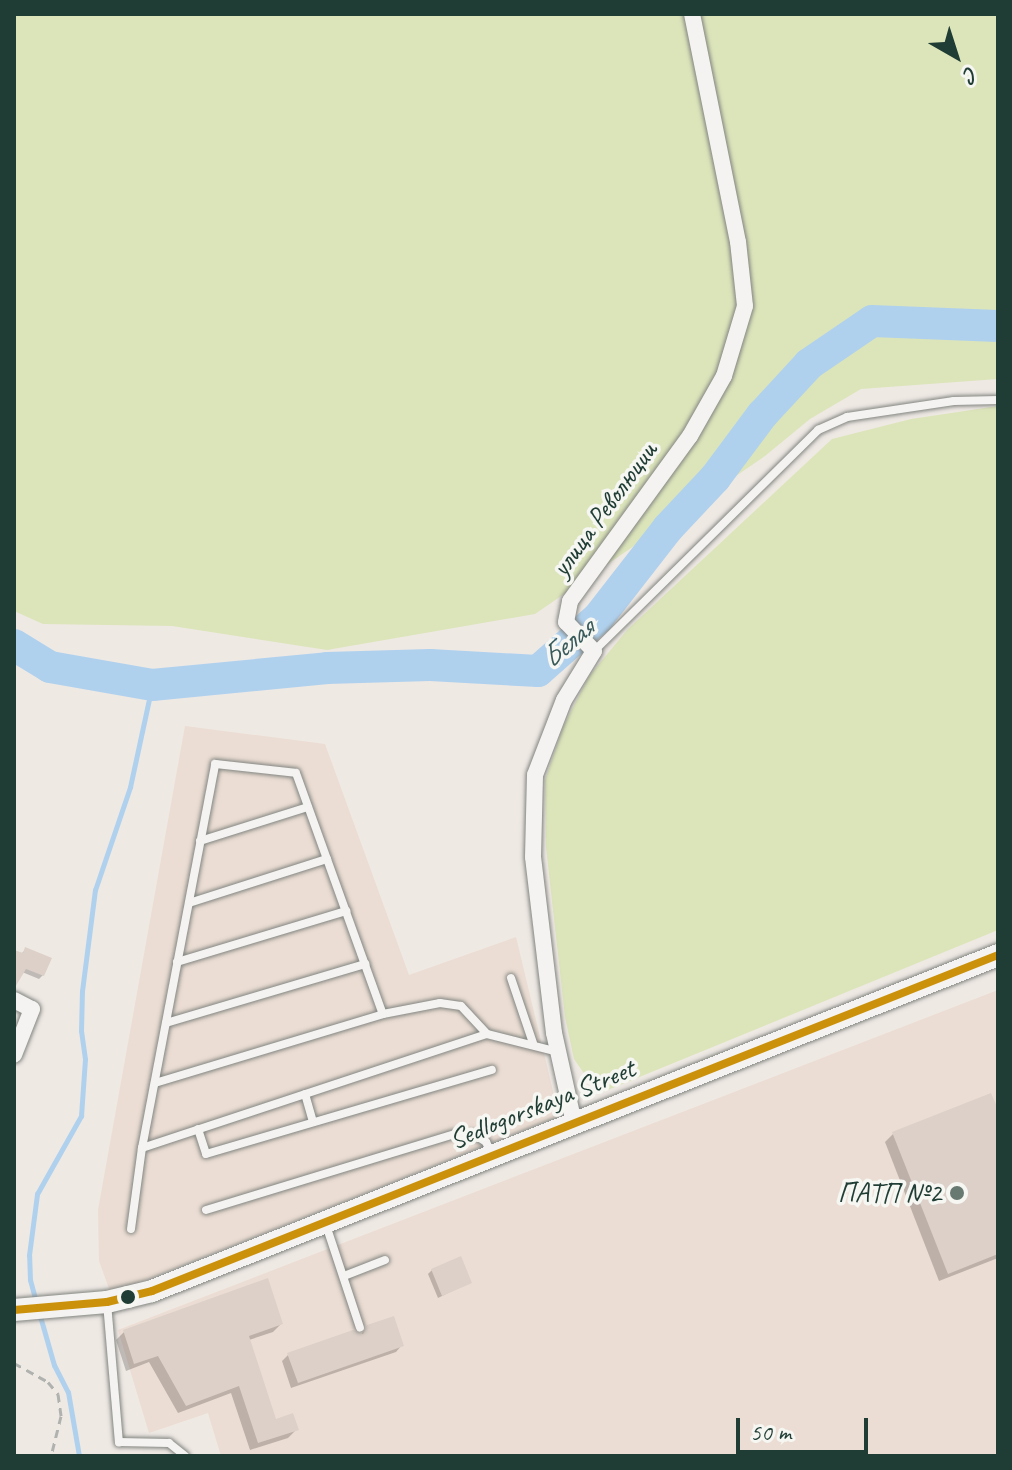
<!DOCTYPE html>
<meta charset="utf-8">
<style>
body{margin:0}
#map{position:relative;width:1012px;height:1470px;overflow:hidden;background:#efe9e4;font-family:Caveat,sans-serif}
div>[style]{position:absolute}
.built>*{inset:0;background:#ebddd3}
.green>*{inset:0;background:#dce5ba}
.shadow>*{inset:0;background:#0003}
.stream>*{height:5px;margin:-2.5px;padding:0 2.5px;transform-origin:2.5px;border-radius:2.5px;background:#b0d1ee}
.river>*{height:32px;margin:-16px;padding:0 16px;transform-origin:16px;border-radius:16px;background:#b0d1ee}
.building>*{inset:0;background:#dcd0c8}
.path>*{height:3px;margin-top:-1.5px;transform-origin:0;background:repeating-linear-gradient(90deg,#afb2af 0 8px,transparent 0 14px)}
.roads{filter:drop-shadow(0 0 2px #828581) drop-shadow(0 0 2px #828581)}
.lane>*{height:8px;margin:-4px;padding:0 4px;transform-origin:4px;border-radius:4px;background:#f4f3f1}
.street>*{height:16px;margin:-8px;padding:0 8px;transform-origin:8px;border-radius:8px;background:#f4f3f1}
.secondary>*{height:22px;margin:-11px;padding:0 11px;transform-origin:11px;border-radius:11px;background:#f4f3f1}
.bus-1>*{height:8px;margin:-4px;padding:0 4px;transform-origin:4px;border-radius:4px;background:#cc910a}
.dots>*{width:22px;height:22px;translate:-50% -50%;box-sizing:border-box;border:4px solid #f6f6f2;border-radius:50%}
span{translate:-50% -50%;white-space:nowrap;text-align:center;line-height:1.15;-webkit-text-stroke:7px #f6f6f2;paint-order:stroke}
.street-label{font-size:28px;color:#1f3d34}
.poi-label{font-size:28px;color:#1f3d34}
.right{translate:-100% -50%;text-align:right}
.water-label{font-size:30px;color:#37595a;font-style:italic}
.frame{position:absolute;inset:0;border:16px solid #1f3d34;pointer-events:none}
.north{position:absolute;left:916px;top:16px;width:80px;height:80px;-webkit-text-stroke:6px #f6f6f2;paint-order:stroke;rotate:141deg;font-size:22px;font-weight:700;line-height:32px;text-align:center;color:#1f3d34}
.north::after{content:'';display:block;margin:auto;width:28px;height:36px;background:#1f3d34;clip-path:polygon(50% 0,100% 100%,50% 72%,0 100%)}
.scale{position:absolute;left:736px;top:1418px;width:132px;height:36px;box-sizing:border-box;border:4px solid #1f3d34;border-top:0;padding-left:10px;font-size:24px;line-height:28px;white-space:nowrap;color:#1f3d34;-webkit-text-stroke:6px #f6f6f2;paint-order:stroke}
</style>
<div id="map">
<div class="built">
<i style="clip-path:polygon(185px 726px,325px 744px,409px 975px,516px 937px,559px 1116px,111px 1294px,99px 1261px,98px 1210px)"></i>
<i style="clip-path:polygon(998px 990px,998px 1456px,221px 1456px,208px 1413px,149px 1433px,118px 1330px)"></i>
</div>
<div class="green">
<i style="clip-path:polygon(14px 14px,998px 14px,998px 379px,861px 389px,810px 419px,765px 456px,535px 614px,327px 650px,172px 626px,43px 624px,14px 611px)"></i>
<i style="clip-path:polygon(998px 406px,998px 930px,598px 1094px,574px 1059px,565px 1017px,546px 847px,545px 780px,563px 727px,589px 676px,628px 629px,832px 439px,911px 419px)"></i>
</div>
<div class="shadow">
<i style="clip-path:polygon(25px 950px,43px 975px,39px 979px,22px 972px,14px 982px,14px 952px,20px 955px)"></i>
<i style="clip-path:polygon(998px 1115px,998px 1258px,939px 1281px,885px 1142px,893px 1134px)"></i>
<i style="clip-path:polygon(432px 1270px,470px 1282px,438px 1298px,428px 1274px)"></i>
<i style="clip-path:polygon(281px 1324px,273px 1332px,249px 1340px,275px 1421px,296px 1430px,288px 1438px,250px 1450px,231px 1393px,178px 1413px,149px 1362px,126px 1371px,116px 1340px,124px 1332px)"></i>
<i style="clip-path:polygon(368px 1327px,402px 1345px,396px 1352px,291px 1388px,282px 1361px,288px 1355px,360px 1335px)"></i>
</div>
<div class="stream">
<i style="left:36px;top:1302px;width:23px;rotate:-105deg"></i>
<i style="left:30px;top:1280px;width:25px;rotate:-92deg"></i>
<i style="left:29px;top:1255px;width:62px;rotate:-82.5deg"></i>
<i style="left:37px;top:1194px;width:90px;rotate:-60.6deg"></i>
<i style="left:81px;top:1116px;width:57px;rotate:-86deg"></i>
<i style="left:85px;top:1059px;width:28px;rotate:-98deg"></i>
<i style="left:81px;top:1031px;width:40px;rotate:-88.6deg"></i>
<i style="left:82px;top:991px;width:102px;rotate:-82.7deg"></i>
<i style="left:95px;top:890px;width:109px;rotate:-71.2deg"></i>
<i style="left:130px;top:787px;width:104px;rotate:-77.8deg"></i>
<i style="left:40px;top:1316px;width:51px;rotate:74.1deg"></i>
<i style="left:54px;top:1365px;width:30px;rotate:63deg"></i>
<i style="left:68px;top:1392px;width:65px;rotate:80.2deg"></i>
</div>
<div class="river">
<i style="left:14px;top:645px;width:42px;rotate:31.4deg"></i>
<i style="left:50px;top:667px;width:104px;rotate:10deg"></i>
<i style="left:152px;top:685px;width:176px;rotate:-5.5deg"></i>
<i style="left:327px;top:668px;width:103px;rotate:-1.7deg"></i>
<i style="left:430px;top:665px;width:108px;rotate:3.2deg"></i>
<i style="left:538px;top:671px;width:80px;rotate:-41.5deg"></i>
<i style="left:598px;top:618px;width:114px;rotate:-52.1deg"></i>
<i style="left:668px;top:528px;width:69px;rotate:-46.8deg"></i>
<i style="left:715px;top:478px;width:79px;rotate:-53.3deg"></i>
<i style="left:762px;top:415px;width:69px;rotate:-47.3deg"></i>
<i style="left:809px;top:364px;width:76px;rotate:-34.3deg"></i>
<i style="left:872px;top:321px;width:126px;rotate:2.3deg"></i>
</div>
<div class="building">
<i style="clip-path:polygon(25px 947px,52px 958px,44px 976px,26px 969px,14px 989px,14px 950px,23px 953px)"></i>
<i style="clip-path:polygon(991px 1093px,998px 1109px,998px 1254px,948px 1274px,892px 1132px)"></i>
<i style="clip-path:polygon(461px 1256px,472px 1283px,442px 1296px,431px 1269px)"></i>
<i style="clip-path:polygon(268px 1278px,283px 1324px,249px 1336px,276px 1419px,293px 1413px,299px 1430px,258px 1443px,239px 1386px,186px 1406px,158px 1356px,134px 1364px,123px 1330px)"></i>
<i style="clip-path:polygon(394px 1316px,404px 1346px,298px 1383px,287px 1353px,353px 1330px,363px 1334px,367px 1325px)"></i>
</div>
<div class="path">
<i style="left:14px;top:1363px;width:39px;rotate:29deg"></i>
<i style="left:48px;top:1382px;width:16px;rotate:50deg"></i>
<i style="left:58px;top:1394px;width:22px;rotate:82deg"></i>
<i style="left:61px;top:1416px;width:41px;rotate:104deg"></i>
</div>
<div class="roads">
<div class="lane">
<i style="left:594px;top:651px;width:315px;rotate:-44.6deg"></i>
<i style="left:818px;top:430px;width:32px;rotate:-24deg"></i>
<i style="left:847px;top:417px;width:108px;rotate:-8.5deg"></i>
<i style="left:954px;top:401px;width:44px;rotate:-1.3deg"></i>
<i style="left:200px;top:841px;width:113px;rotate:-17.5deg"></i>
<i style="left:189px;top:903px;width:145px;rotate:-17.7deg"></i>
<i style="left:177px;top:962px;width:177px;rotate:-16.8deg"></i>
<i style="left:511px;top:978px;width:69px;rotate:71.3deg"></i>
<i style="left:166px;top:1023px;width:208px;rotate:-16.5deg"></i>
<i style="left:155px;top:1083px;width:238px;rotate:-16.8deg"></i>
<i style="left:383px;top:1014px;width:58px;rotate:-10.9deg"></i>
<i style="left:440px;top:1003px;width:21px;rotate:8deg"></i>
<i style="left:461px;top:1006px;width:38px;rotate:47deg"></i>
<i style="left:305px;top:1094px;width:29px;rotate:74deg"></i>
<i style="left:198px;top:1129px;width:26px;rotate:72deg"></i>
<i style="left:206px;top:1154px;width:298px;rotate:-16.4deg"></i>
<i style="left:142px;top:1148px;width:363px;rotate:-18.3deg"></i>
<i style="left:487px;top:1034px;width:73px;rotate:14.2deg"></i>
<i style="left:206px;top:1210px;width:260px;rotate:-17deg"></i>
<i style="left:455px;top:1134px;width:20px;rotate:3deg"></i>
<i style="left:475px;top:1135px;width:13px;rotate:32deg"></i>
<i style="left:486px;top:1142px;width:14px;rotate:65deg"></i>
<i style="left:326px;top:1225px;width:108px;rotate:71.7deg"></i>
<i style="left:131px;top:1229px;width:82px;rotate:-82.3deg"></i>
<i style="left:142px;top:1148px;width:391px;rotate:-79.2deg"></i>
<i style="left:215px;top:764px;width:81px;rotate:6.3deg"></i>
<i style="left:296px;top:773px;width:256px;rotate:70.2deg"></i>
<i style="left:344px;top:1276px;width:44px;rotate:-21.3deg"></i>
<i style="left:107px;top:1303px;width:140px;rotate:85.1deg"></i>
<i style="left:119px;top:1442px;width:50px;rotate:1.1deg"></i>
<i style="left:169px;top:1443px;width:21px;rotate:39deg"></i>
</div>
<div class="street">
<i style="left:14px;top:1000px;width:20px;rotate:27deg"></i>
<i style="left:32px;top:1009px;width:49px;rotate:111.4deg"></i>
<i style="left:574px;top:1123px;width:92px;rotate:-102.5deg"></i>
<i style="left:554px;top:1033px;width:177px;rotate:-96.8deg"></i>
<i style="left:533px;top:857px;width:82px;rotate:-88.6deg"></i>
<i style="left:535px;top:775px;width:80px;rotate:-68.9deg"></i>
<i style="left:564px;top:700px;width:57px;rotate:-58.5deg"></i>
<i style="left:594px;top:651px;width:40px;rotate:-134deg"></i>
<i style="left:566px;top:622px;width:21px;rotate:-79deg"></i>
<i style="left:570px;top:601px;width:204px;rotate:-54deg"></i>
<i style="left:690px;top:436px;width:69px;rotate:-60.5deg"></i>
<i style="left:724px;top:376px;width:73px;rotate:-73.3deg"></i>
<i style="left:745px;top:306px;width:64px;rotate:-96.2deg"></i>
<i style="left:738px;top:242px;width:233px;rotate:-101.4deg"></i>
</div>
<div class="secondary">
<i style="left:14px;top:1310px;width:93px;rotate:-4.9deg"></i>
<i style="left:107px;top:1302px;width:46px;rotate:-13.7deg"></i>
<i style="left:152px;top:1291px;width:910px;rotate:-21.66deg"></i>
</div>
</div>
<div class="bus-1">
<i style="left:14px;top:1310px;width:93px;rotate:-4.9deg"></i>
<i style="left:107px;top:1302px;width:46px;rotate:-13.7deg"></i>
<i style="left:152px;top:1291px;width:910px;rotate:-21.66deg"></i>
</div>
<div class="dots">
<i style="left:957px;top:1193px;background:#687972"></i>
<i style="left:128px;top:1297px;background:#1f3d34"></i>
</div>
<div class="street-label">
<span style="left:604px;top:509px;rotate:-54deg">улица Революции</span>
<span style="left:542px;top:1104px;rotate:-22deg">Sedlogorskaya Street</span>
</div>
<div class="poi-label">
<span class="right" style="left:941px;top:1193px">ПАТП №2</span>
</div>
<div class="water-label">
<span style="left:567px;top:643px;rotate:-40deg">Белая</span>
</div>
<div class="frame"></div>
<div class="north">С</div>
<div class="scale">50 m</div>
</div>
